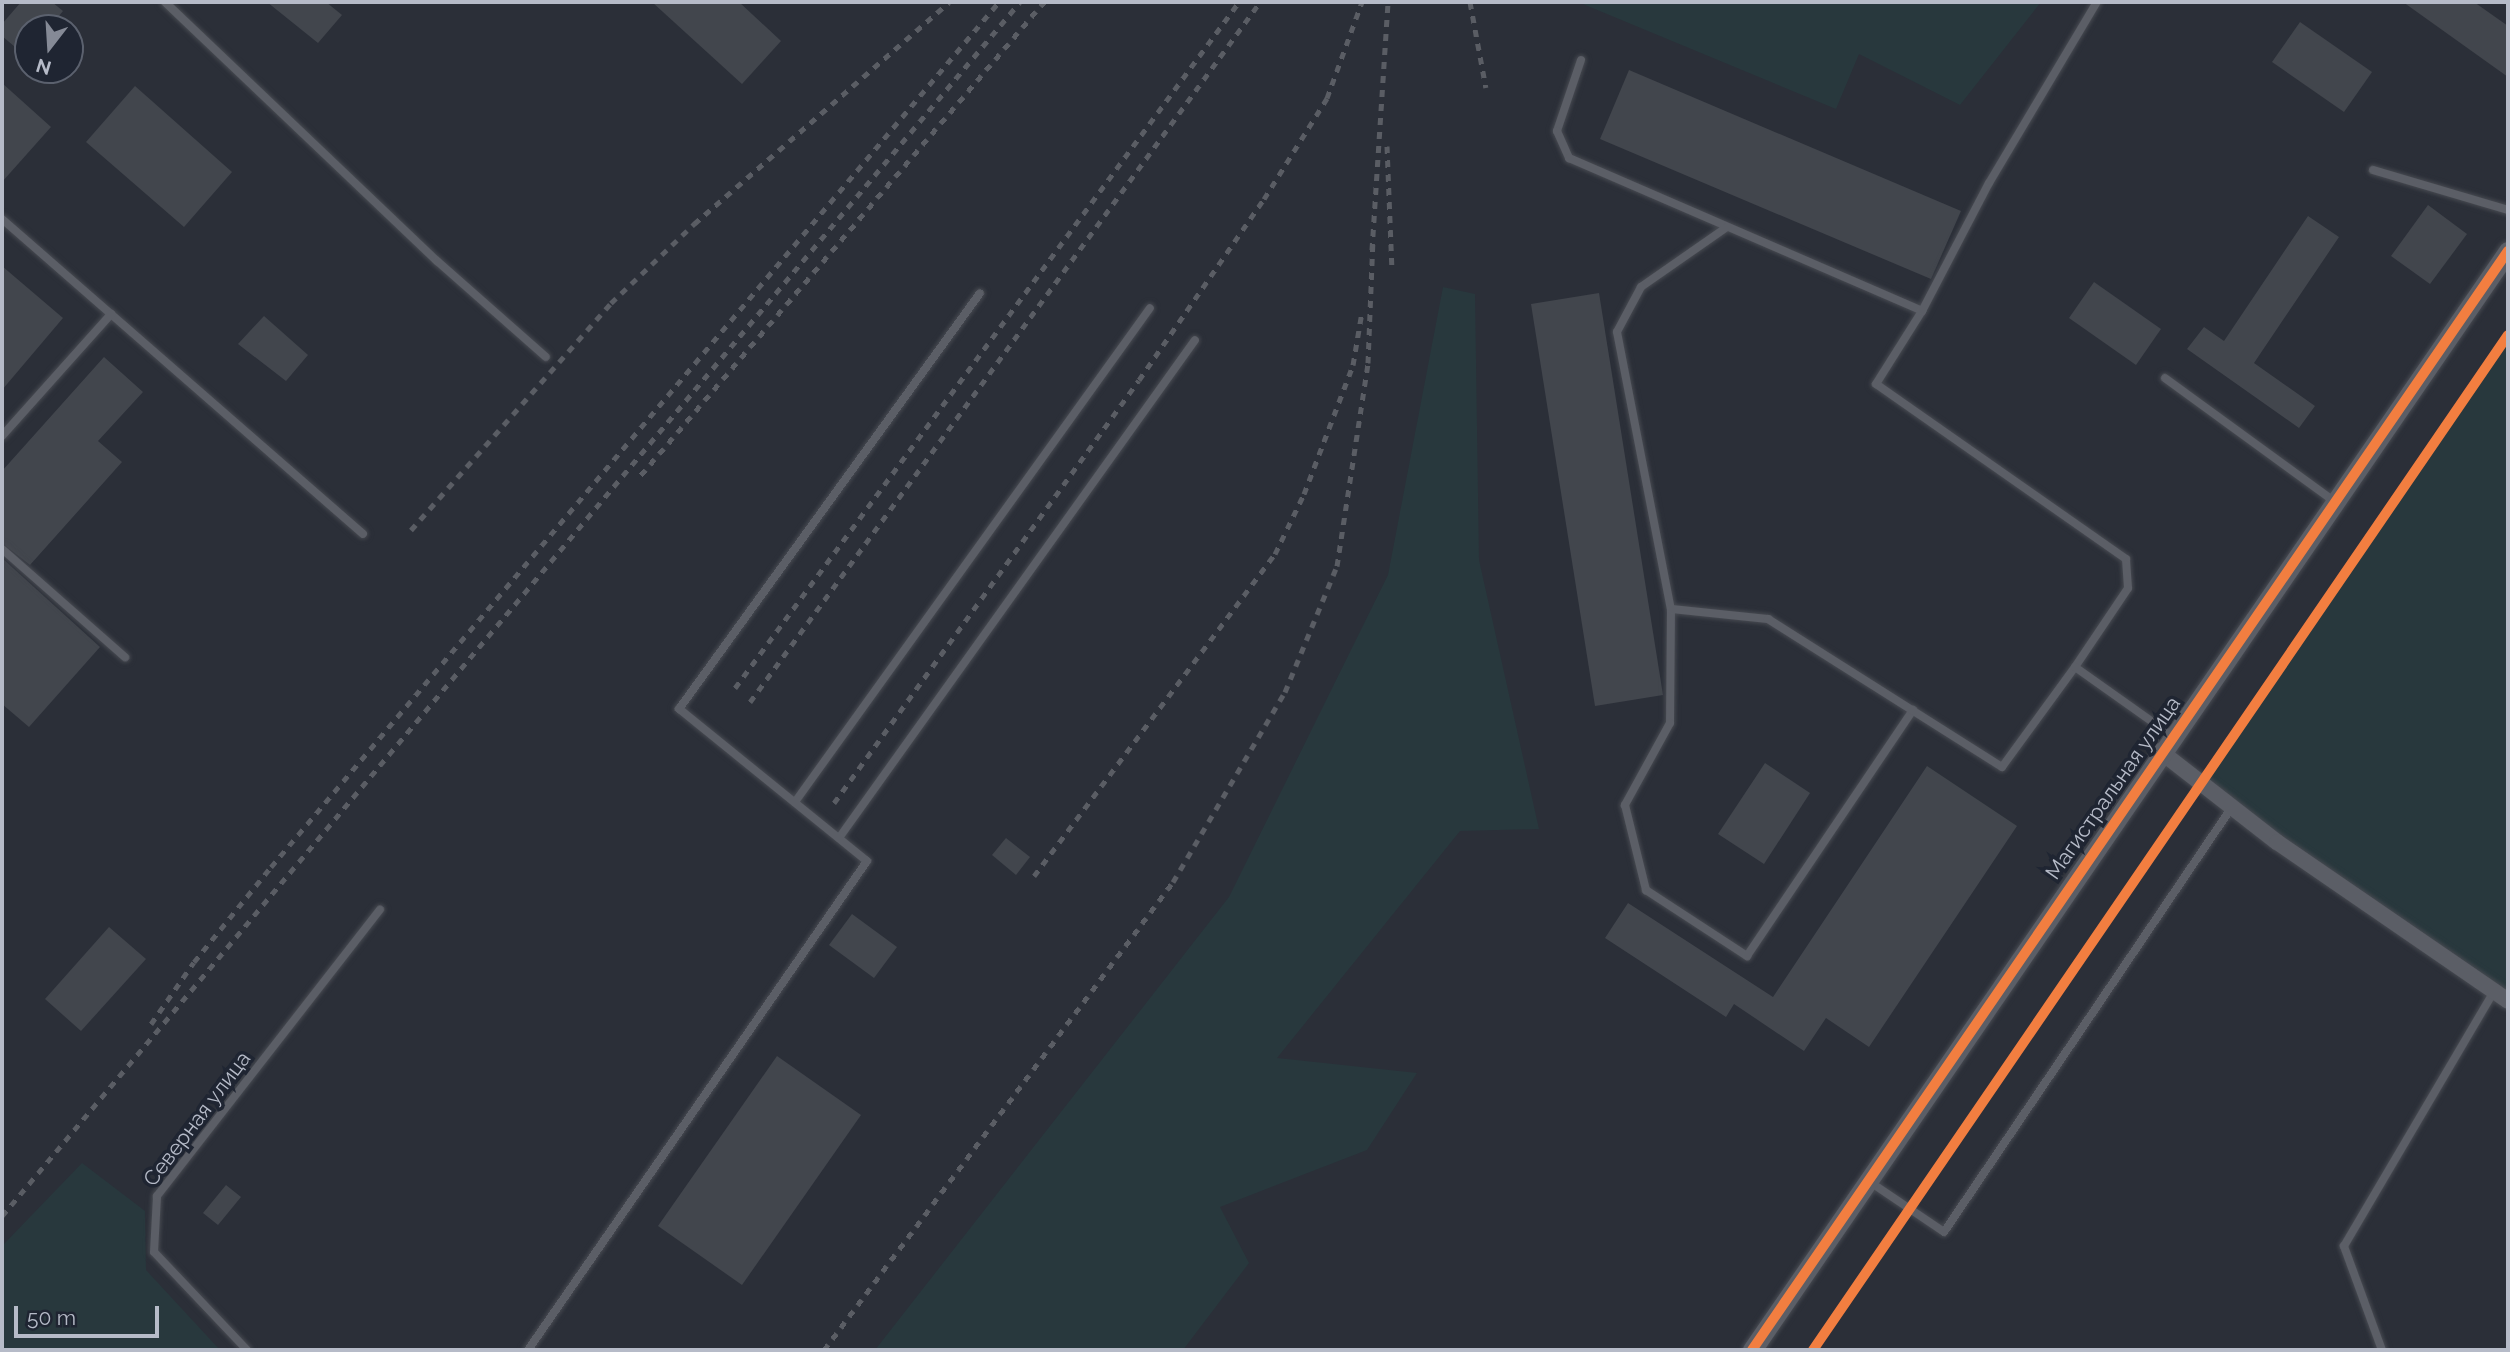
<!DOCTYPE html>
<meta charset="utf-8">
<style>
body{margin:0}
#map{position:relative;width:2510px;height:1352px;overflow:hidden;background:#2b2f38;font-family:Raleway,sans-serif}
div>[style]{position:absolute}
.green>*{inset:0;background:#28383d}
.building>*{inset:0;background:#42464d}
.roads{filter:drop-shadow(0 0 2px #474a51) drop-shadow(0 0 2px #474a51)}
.service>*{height:8px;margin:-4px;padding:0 4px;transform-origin:4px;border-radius:4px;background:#5b5e66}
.minor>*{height:16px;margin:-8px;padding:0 8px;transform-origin:8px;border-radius:8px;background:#5b5e66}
.tertiary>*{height:19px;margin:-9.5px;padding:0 9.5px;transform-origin:9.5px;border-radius:9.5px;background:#5b5e66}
.rail>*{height:5px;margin-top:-2.5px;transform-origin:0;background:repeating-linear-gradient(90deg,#5a5d64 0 7px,transparent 0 14px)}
.cycleway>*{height:10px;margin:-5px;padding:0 5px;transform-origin:5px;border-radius:5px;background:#f27e40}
span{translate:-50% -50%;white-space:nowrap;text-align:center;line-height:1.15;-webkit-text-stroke:7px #1f2532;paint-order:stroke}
.street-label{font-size:21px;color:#b6bbc8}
.frame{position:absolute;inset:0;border:4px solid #b6bbc8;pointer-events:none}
.north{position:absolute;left:14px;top:14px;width:70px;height:70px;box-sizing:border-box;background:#1f2532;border:2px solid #5b616e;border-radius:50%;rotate:197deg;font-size:19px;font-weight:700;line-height:28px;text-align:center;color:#b6bbc8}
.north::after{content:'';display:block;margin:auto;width:24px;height:32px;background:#858a96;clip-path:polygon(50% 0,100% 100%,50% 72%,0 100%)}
.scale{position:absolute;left:14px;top:1306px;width:145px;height:32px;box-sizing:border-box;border:4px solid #b6bbc8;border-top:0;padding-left:9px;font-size:21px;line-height:24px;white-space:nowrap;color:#b6bbc8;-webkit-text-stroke:5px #1f2532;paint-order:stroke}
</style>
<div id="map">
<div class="green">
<i style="clip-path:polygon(1578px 2px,2041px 2px,1960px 105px,1859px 54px,1836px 109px)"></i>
<i style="clip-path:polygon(1443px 287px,1475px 294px,1479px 560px,1539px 829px,1460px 831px,1277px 1058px,1417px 1073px,1367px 1150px,1220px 1207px,1249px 1263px,1183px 1350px,875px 1350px,1229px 897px,1388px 575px)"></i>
<i style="clip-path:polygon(2508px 335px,2508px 1001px,2199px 781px)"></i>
<i style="clip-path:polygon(82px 1163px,145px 1211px,146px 1270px,220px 1350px,2px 1350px,2px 1246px)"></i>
</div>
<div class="building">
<i style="clip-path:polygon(21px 2px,52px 2px,63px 11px,49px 28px,28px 28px,28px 58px,2px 36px,2px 24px)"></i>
<i style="clip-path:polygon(267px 2px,326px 2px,342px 15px,318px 43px)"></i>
<i style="clip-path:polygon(652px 2px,739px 2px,781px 41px,742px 84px)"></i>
<i style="clip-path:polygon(2403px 2px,2474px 2px,2508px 26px,2508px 77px)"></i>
<i style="clip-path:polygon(2300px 22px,2372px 72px,2344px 112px,2272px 62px)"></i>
<i style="clip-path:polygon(1629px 70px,1961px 211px,1931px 279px,1600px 139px)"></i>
<i style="clip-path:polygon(2px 83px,51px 127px,2px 182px)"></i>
<i style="clip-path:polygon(135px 86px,232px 172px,184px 227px,86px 142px)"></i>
<i style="clip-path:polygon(2428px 205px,2467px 234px,2430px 284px,2391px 256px)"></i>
<i style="clip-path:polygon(2308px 216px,2339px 237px,2254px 363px,2315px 406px,2299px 428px,2187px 349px,2204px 327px,2224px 341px)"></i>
<i style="clip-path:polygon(2px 266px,63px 318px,2px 390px)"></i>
<i style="clip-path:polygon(2094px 282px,2161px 329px,2136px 365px,2069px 318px)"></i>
<i style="clip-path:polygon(1599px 293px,1663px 695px,1595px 706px,1531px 304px)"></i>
<i style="clip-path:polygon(264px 316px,308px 355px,286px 381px,238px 344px)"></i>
<i style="clip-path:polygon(104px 357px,143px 392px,98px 441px,122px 462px,30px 565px,2px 543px,2px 471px)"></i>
<i style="clip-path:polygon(2px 558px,100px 647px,29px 727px,2px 704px)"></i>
<i style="clip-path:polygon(1765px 763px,1810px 793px,1764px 864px,1718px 834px)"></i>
<i style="clip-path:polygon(1927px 766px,2017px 826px,1869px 1047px,1826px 1018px,1804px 1051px,1734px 1004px,1726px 1017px,1605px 938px,1628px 903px,1773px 997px)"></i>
<i style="clip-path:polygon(1006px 838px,1030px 857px,1016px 875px,992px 855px)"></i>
<i style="clip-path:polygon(852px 914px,897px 947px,874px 978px,829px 945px)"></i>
<i style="clip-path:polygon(109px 927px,146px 959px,81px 1031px,45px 999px)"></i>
<i style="clip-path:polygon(777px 1056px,861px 1115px,742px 1285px,658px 1226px)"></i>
<i style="clip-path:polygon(226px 1185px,241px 1197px,218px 1225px,203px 1213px)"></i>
</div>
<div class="roads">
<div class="service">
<i style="left:165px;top:2px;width:376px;rotate:43.6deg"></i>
<i style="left:437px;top:261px;width:145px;rotate:41.4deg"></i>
<i style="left:1581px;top:60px;width:75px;rotate:108.7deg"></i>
<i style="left:1557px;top:131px;width:30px;rotate:66deg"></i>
<i style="left:1569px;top:158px;width:385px;rotate:23.4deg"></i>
<i style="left:2373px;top:170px;width:141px;rotate:16.5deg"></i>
<i style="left:2px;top:219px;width:479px;rotate:41.1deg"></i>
<i style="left:1727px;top:227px;width:105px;rotate:145.1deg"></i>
<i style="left:1641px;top:287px;width:51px;rotate:118.1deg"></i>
<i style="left:1617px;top:332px;width:282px;rotate:79deg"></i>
<i style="left:1671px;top:609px;width:114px;rotate:90.5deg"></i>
<i style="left:1670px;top:723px;width:94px;rotate:118.8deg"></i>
<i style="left:1625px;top:805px;width:88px;rotate:76.1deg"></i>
<i style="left:1646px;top:890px;width:121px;rotate:33.2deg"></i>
<i style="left:1747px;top:956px;width:297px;rotate:-56deg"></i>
<i style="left:2165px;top:378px;width:210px;rotate:36.1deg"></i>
<i style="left:2px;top:436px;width:164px;rotate:-48.2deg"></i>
<i style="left:2px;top:549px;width:164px;rotate:41.3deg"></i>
<i style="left:1671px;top:609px;width:98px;rotate:5.9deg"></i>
<i style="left:1768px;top:619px;width:277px;rotate:32.3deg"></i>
<i style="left:2002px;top:767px;width:124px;rotate:-53.9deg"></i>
<i style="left:2075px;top:667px;width:95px;rotate:-56.1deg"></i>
<i style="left:2128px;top:588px;width:29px;rotate:-94deg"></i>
<i style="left:2126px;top:559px;width:305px;rotate:-145deg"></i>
<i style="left:1876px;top:384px;width:86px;rotate:-57.8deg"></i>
<i style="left:1922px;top:311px;width:144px;rotate:-62.4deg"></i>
<i style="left:1989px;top:183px;width:211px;rotate:-59.2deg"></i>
<i style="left:2075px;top:667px;width:118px;rotate:35.3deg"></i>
<i style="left:795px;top:802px;width:608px;rotate:-54.3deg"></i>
<i style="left:839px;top:838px;width:612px;rotate:-54.44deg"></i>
<i style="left:1870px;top:1182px;width:89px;rotate:34deg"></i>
<i style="left:1944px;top:1232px;width:513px;rotate:-55.88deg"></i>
<i style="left:247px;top:1350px;width:135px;rotate:-133.5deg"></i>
<i style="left:154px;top:1252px;width:56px;rotate:-86.9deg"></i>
<i style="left:157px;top:1196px;width:363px;rotate:-52.1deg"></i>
<i style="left:528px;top:1350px;width:595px;rotate:-55.27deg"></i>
<i style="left:867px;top:861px;width:242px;rotate:-141deg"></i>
<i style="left:679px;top:709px;width:513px;rotate:-54.11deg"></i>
<i style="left:2382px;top:1350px;width:111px;rotate:-110.1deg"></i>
<i style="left:2344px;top:1246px;width:296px;rotate:-59.5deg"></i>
</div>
<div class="minor">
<i style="left:2160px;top:751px;width:148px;rotate:37.9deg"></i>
<i style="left:2277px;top:842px;width:280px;rotate:34.5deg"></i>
</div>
<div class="tertiary">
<i style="left:1752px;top:1350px;width:1334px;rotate:-55.48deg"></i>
</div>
</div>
<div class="rail">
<i style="left:1470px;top:2px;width:87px;rotate:79.5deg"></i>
<i style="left:1387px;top:146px;width:125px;rotate:87.7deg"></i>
<i style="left:1372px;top:250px;width:249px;rotate:-86.3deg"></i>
<i style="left:641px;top:475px;width:621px;rotate:-49.57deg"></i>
<i style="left:411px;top:530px;width:303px;rotate:-48.6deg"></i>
<i style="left:611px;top:303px;width:115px;rotate:-43.6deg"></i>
<i style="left:694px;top:224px;width:338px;rotate:-41deg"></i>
<i style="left:735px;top:688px;width:851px;rotate:-53.7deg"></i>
<i style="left:750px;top:702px;width:866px;rotate:-53.92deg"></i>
<i style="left:834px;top:803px;width:521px;rotate:-54.21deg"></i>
<i style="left:1139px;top:380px;width:220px;rotate:-55.4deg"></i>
<i style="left:1264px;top:199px;width:119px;rotate:-58deg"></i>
<i style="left:1327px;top:98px;width:102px;rotate:-70deg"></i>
<i style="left:1034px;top:876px;width:402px;rotate:-53.2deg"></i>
<i style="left:1275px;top:554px;width:67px;rotate:-64.2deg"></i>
<i style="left:1304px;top:494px;width:138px;rotate:-69.2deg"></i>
<i style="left:1353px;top:365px;width:54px;rotate:-80.4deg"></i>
<i style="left:151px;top:1024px;width:75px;rotate:-55.3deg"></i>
<i style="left:194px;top:962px;width:122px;rotate:-51deg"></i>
<i style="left:271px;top:867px;width:1131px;rotate:-49.92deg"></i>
<i style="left:2px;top:1216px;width:1584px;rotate:-50.02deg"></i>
<i style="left:824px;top:1350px;width:584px;rotate:-53.29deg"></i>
<i style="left:1173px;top:882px;width:221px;rotate:-59.5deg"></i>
<i style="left:1285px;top:692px;width:136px;rotate:-67.6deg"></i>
<i style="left:1337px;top:566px;width:205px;rotate:-81.3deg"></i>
<i style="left:1368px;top:363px;width:122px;rotate:-87.7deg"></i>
</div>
<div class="cycleway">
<i style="left:1752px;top:1350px;width:1334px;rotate:-55.48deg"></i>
<i style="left:1813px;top:1350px;width:1230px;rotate:-55.6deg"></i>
</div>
<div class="street-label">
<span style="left:2113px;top:788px;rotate:-55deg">Магистральная улица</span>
<span style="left:197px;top:1119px;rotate:-53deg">Северная улица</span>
</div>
<div class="frame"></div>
<div class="north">N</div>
<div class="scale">50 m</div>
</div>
